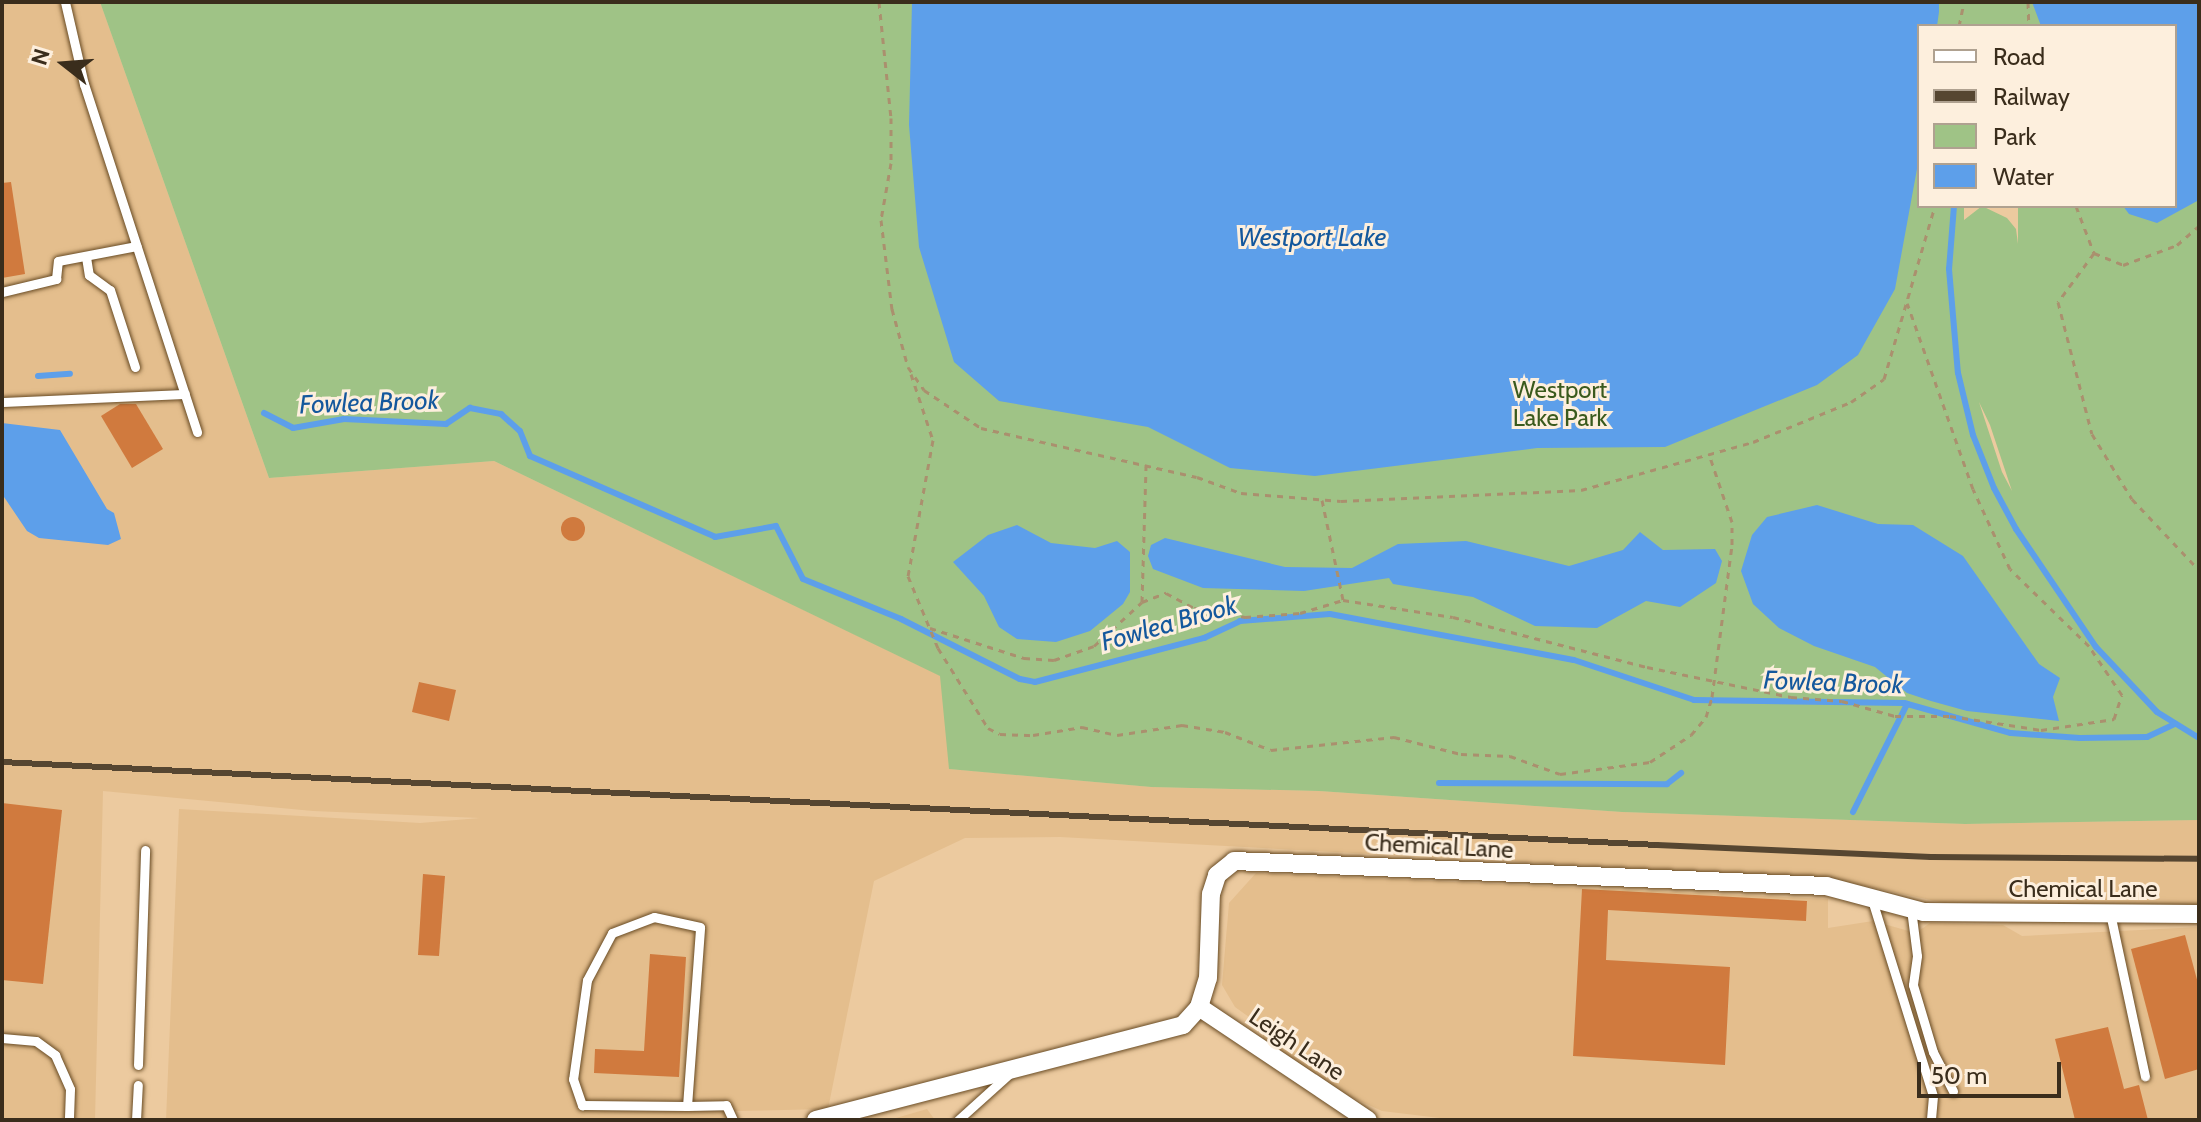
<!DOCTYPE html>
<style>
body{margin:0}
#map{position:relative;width:2201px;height:1122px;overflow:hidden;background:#ecca9f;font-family:Cabin,sans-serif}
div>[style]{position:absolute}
.built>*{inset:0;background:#e4be8d}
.green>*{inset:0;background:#9fc386}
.water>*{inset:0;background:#5d9fea}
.stream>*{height:6px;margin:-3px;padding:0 3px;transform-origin:3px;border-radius:3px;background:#5d9fea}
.building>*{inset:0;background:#d07a3e}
.round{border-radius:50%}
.path>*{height:3px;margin-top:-1.5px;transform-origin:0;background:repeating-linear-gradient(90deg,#aa906e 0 6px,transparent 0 12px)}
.roads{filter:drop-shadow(0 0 2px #684b24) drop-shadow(0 0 2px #684b24)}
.lane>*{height:9px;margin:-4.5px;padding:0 4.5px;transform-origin:4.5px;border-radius:4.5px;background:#fff}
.street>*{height:18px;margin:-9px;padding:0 9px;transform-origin:9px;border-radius:9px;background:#fff}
.rail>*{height:6px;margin:-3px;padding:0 3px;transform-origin:3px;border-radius:3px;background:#564631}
span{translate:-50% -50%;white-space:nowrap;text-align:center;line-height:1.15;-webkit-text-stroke:6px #fdefdd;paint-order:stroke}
.park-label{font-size:24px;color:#3a5a1d}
.street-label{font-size:24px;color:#3a2d1c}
.water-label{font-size:26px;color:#14589d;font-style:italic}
.frame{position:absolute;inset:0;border:4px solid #3a2d1c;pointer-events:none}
.legend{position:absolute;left:1917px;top:24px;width:260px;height:184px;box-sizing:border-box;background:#fdefdd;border:2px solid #afa190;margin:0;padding:10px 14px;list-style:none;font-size:24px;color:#3a2d1c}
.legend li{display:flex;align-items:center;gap:16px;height:40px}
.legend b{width:40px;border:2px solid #afa190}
.north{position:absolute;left:24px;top:24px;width:80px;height:80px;-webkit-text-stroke:6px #fdefdd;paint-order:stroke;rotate:287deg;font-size:22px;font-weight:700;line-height:32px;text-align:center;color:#3a2d1c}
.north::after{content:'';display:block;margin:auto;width:28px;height:36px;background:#3a2d1c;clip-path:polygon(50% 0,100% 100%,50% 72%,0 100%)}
.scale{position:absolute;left:1917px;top:1062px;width:144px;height:36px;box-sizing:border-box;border:4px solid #3a2d1c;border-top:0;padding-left:10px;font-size:24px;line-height:28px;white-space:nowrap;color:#3a2d1c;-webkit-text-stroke:6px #fdefdd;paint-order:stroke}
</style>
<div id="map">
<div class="built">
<i style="clip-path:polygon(2px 2px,100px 2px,269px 478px,494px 461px,941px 676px,950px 769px,1151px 787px,1319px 791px,1622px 812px,1965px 824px,2199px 820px,2199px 905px,1954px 905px,1833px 879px,1060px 837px,965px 838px,874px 881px,828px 1109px,736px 1111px,731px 1120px,166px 1120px,179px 809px,420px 823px,480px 818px,313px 811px,103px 791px,95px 1120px,2px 1120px)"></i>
<i style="clip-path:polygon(1256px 873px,1828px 899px,1828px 928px,1873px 921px,1916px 933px,1930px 923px,2003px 925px,2022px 936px,2199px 927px,2199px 1120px,1456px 1120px,1382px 1111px,1329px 1087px,1263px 1039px,1263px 1027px,1235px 1007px,1222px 985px,1229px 903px)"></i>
<i style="clip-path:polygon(927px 1109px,935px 1120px,889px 1120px)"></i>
</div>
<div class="green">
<i style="clip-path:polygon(evenodd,100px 2px,2199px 2px,2199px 820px,1965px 824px,1622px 812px,1319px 791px,1151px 787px,949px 769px,940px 676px,494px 461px,269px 478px,100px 2px,1919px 26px,2175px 26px,2175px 206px,2018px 206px,2018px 244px,2016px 229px,2007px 218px,1982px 206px,1964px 220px,1964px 206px,1919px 206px,1919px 26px,100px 2px,1979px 402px,1990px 425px,2012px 491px,2002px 472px,1979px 402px)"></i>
</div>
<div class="water">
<i style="clip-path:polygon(912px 2px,1939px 2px,1939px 12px,1937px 26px,1919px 26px,1919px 158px,1895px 289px,1858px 355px,1817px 385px,1665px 447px,1537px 448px,1315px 476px,1230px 468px,1148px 427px,999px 401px,954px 362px,919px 247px,909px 125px)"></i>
<i style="clip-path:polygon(2199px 2px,2199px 200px,2157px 223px,2129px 214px,2123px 206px,2175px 206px,2175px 26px,2041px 26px,2032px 2px)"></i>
<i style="clip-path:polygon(2px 423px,60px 430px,107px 509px,114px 513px,121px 539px,108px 545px,39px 538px,27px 531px,2px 494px)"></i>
<i style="clip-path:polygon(1817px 505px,1878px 524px,1913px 525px,1963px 556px,2039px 664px,2060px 678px,2053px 697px,2059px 721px,1967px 711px,1931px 701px,1907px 693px,1875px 667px,1814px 646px,1779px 628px,1753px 604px,1741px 571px,1752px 535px,1767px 517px)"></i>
<i style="clip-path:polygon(1017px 525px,1051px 543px,1095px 548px,1117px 541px,1130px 552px,1130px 592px,1123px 604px,1090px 631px,1056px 642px,1017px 639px,999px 627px,984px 596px,953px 562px,988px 535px)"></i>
<i style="clip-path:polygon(1640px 532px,1663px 550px,1715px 549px,1722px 561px,1716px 583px,1680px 607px,1646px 601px,1597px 628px,1535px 626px,1473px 597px,1393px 584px,1389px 578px,1304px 591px,1203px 588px,1153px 569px,1148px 556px,1151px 545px,1165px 538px,1285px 567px,1352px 568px,1398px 544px,1466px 541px,1569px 566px,1623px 550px)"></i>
</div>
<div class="stream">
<i style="left:1954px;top:206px;width:63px;rotate:94.5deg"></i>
<i style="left:1949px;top:269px;width:104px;rotate:85.1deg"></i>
<i style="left:1958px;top:373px;width:64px;rotate:76.4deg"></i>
<i style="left:1973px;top:435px;width:57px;rotate:68.4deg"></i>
<i style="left:1994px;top:488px;width:47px;rotate:61.8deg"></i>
<i style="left:2016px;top:529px;width:143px;rotate:55.9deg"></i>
<i style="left:2096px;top:647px;width:89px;rotate:46.8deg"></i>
<i style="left:2157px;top:712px;width:49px;rotate:31.8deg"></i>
<i style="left:38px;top:376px;width:32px;rotate:-4deg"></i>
<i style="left:264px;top:413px;width:33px;rotate:27deg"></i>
<i style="left:293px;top:428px;width:52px;rotate:-10deg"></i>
<i style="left:344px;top:419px;width:102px;rotate:2.8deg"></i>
<i style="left:446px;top:424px;width:29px;rotate:-34deg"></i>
<i style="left:470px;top:408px;width:32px;rotate:11deg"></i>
<i style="left:501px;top:414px;width:25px;rotate:42deg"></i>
<i style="left:520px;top:431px;width:27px;rotate:68deg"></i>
<i style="left:530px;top:456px;width:202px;rotate:23.6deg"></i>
<i style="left:715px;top:537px;width:62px;rotate:-10.2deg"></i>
<i style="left:776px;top:526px;width:59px;rotate:63deg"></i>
<i style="left:803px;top:579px;width:106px;rotate:22.2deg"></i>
<i style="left:901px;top:619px;width:133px;rotate:26.8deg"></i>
<i style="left:1020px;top:679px;width:15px;rotate:11deg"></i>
<i style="left:1035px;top:682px;width:175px;rotate:-14.6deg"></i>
<i style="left:1204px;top:638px;width:40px;rotate:-25deg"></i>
<i style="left:1240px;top:621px;width:90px;rotate:-4.4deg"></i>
<i style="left:1330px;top:614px;width:248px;rotate:10.7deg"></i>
<i style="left:1574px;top:660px;width:126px;rotate:18.4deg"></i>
<i style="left:1694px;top:700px;width:210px;rotate:0.8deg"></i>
<i style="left:1904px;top:703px;width:111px;rotate:15.7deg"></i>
<i style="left:2011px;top:733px;width:69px;rotate:4.1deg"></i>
<i style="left:2080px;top:738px;width:67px;rotate:-0.9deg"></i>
<i style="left:2147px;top:737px;width:31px;rotate:-25deg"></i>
<i style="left:1439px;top:783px;width:228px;rotate:0.3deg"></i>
<i style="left:1667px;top:784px;width:18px;rotate:-38deg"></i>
<i style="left:1853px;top:812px;width:121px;rotate:-63.4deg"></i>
</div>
<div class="building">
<i style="clip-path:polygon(11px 182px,25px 274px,2px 278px,2px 183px)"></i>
<i style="clip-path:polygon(120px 404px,136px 404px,163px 449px,132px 468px,101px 416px)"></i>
<i class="round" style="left:561px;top:517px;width:24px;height:24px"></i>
<i style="clip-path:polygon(419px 682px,456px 690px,449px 721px,412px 712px)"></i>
<i style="clip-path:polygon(2px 803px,62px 810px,43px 984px,2px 980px)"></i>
<i style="clip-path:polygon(423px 874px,445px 876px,439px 956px,418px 955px)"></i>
<i style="clip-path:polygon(1582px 889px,1807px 901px,1806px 921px,1608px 910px,1606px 960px,1730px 967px,1725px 1065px,1573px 1056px)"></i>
<i style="clip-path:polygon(2185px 935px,2199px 987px,2199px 1069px,2165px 1079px,2131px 949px)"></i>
<i style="clip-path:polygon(650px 954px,686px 957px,679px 1077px,594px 1073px,595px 1049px,644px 1051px)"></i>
<i style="clip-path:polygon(2108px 1027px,2124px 1089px,2139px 1085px,2148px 1120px,2075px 1120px,2055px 1039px)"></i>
</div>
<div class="path">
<i style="left:879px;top:2px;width:117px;rotate:84.1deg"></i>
<i style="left:891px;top:118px;width:45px;rotate:90deg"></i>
<i style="left:891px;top:163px;width:58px;rotate:100deg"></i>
<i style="left:881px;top:220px;width:90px;rotate:83deg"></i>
<i style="left:892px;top:309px;width:60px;rotate:74.6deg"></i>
<i style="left:908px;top:367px;width:28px;rotate:55deg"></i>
<i style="left:924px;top:390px;width:69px;rotate:33.7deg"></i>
<i style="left:981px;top:428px;width:221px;rotate:12.8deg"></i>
<i style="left:1197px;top:477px;width:47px;rotate:20deg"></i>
<i style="left:1241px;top:493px;width:100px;rotate:4.6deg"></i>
<i style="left:1341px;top:501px;width:240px;rotate:-2.6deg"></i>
<i style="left:1581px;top:490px;width:179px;rotate:-15.6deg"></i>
<i style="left:1753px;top:442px;width:106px;rotate:-22.2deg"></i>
<i style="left:1851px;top:402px;width:40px;rotate:-34.9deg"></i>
<i style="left:1884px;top:379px;width:180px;rotate:-73.6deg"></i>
<i style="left:2028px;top:2px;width:24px;rotate:88deg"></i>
<i style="left:1959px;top:26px;width:25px;rotate:-78deg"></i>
<i style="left:2076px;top:206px;width:50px;rotate:69deg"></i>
<i style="left:2094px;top:253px;width:31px;rotate:22deg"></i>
<i style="left:2123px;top:265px;width:58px;rotate:-20.3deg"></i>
<i style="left:2177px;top:245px;width:29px;rotate:-41deg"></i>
<i style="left:2094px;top:253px;width:61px;rotate:126.3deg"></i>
<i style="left:2058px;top:302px;width:136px;rotate:75.6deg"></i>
<i style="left:2092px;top:434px;width:76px;rotate:58.4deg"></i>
<i style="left:2132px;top:499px;width:98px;rotate:46.7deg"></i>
<i style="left:911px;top:374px;width:70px;rotate:71.6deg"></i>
<i style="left:933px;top:440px;width:138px;rotate:100.4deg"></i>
<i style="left:908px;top:576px;width:78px;rotate:67.4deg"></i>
<i style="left:938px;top:648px;width:94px;rotate:58deg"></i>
<i style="left:988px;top:728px;width:13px;rotate:27deg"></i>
<i style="left:1000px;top:734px;width:33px;rotate:2deg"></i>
<i style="left:1033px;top:735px;width:50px;rotate:-9.3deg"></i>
<i style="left:1082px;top:727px;width:36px;rotate:13deg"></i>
<i style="left:1117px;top:735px;width:66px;rotate:-8.7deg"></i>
<i style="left:1182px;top:725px;width:44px;rotate:9.2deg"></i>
<i style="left:1225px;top:732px;width:49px;rotate:21.4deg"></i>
<i style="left:1271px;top:750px;width:124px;rotate:-6deg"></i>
<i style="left:1394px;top:737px;width:69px;rotate:14.2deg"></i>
<i style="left:1461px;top:754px;width:49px;rotate:2.3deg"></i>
<i style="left:1510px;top:756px;width:53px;rotate:19.8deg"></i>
<i style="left:1560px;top:774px;width:91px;rotate:-7.6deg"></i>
<i style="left:1650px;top:762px;width:49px;rotate:-33.4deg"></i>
<i style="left:1691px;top:735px;width:23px;rotate:-50deg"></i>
<i style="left:1706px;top:717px;width:21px;rotate:-73deg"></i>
<i style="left:1712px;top:697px;width:153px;rotate:-82.5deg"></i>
<i style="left:1732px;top:545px;width:23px;rotate:-90deg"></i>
<i style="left:1732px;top:522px;width:72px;rotate:-108.7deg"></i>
<i style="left:1322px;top:500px;width:102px;rotate:78.1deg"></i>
<i style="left:1142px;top:602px;width:26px;rotate:-21deg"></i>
<i style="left:1166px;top:593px;width:32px;rotate:28deg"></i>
<i style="left:1194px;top:608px;width:52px;rotate:10deg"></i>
<i style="left:1245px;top:617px;width:55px;rotate:-4.2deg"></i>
<i style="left:1300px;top:613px;width:45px;rotate:-16.8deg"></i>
<i style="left:1343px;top:600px;width:111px;rotate:8.8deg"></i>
<i style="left:1453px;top:617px;width:200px;rotate:14.5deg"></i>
<i style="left:1647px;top:667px;width:147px;rotate:11.8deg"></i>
<i style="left:1791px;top:697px;width:51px;rotate:4.5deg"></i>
<i style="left:1842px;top:701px;width:55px;rotate:15.8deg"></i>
<i style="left:1895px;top:716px;width:55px"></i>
<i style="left:1950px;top:716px;width:92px;rotate:8.7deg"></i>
<i style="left:2041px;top:730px;width:74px;rotate:-8.6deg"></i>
<i style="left:2114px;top:719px;width:25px;rotate:-72deg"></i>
<i style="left:2122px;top:695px;width:59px;rotate:-124deg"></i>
<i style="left:2089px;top:646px;width:110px;rotate:-135.7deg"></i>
<i style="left:2010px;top:569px;width:88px;rotate:-114.8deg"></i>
<i style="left:1973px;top:489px;width:197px;rotate:-109.5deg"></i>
<i style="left:930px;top:628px;width:99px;rotate:17.7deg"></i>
<i style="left:1024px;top:658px;width:30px;rotate:4deg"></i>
<i style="left:1054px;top:660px;width:42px;rotate:-19.3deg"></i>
<i style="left:1094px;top:646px;width:65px;rotate:-42.5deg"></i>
<i style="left:1142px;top:602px;width:138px;rotate:-88.3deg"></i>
</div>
<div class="roads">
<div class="lane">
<i style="left:65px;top:2px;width:84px;rotate:77deg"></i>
<i style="left:84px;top:84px;width:366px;rotate:72deg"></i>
<i style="left:86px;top:257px;width:18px;rotate:81deg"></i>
<i style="left:89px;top:275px;width:26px;rotate:36deg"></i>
<i style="left:110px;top:290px;width:81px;rotate:72deg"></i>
<i style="left:2px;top:292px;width:56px;rotate:-13.5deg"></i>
<i style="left:56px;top:279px;width:18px;rotate:-84deg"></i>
<i style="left:58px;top:261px;width:80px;rotate:-10.8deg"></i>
<i style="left:2px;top:402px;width:183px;rotate:-2.5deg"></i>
<i style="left:1872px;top:900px;width:205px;rotate:72.7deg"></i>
<i style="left:1933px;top:1096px;width:24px;rotate:95deg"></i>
<i style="left:1911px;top:909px;width:47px;rotate:82.7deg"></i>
<i style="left:1917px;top:956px;width:29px;rotate:98deg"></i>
<i style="left:1913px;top:985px;width:70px;rotate:73.4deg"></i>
<i style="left:1933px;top:1052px;width:44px;rotate:62.9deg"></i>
<i style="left:2110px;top:913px;width:167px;rotate:77.9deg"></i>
<i style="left:2px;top:1038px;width:34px;rotate:5deg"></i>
<i style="left:36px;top:1041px;width:24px;rotate:36deg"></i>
<i style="left:55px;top:1055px;width:37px;rotate:66deg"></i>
<i style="left:70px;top:1089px;width:31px;rotate:92deg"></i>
<i style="left:138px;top:1065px;width:215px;rotate:-88.1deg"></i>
<i style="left:687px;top:1106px;width:179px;rotate:-85.8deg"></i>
<i style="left:700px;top:927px;width:47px;rotate:-167.7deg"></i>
<i style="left:654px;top:917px;width:45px;rotate:159.1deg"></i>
<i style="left:612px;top:933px;width:53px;rotate:118deg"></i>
<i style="left:587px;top:980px;width:100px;rotate:98deg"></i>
<i style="left:573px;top:1079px;width:28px;rotate:71deg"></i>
<i style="left:582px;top:1105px;width:105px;rotate:0.5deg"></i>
<i style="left:687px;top:1106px;width:39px;rotate:-1deg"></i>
<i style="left:726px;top:1105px;width:17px;rotate:65deg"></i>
<i style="left:136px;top:1120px;width:35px;rotate:-87deg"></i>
<i style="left:958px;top:1120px;width:67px;rotate:-42deg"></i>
</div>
<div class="street">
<i style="left:1199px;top:1007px;width:203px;rotate:33.8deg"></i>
<i style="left:816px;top:1120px;width:379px;rotate:-14.5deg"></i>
<i style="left:1183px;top:1025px;width:24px;rotate:-48deg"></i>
<i style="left:1199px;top:1007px;width:30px;rotate:-73deg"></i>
<i style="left:1208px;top:978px;width:84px;rotate:-88deg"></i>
<i style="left:1211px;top:894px;width:20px;rotate:-72deg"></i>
<i style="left:1217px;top:875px;width:22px;rotate:-39deg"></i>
<i style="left:1234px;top:861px;width:593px;rotate:2.42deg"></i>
<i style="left:1826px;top:886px;width:101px;rotate:14.9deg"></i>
<i style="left:1924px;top:912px;width:275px;rotate:0.4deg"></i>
</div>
</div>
<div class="rail">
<i style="left:2px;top:762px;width:1657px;rotate:2.87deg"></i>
<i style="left:1657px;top:845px;width:274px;rotate:2.5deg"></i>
<i style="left:1931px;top:857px;width:268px;rotate:0.4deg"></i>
</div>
<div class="park-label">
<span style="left:1560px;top:404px">Westport<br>Lake Park</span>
</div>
<div class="street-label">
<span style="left:1439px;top:846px;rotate:3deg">Chemical Lane</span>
<span style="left:2083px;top:889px">Chemical Lane</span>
<span style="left:1297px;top:1044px;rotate:34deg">Leigh Lane</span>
</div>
<div class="water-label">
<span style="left:1312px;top:238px">Westport Lake</span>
<span style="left:369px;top:403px;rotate:-2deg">Fowlea Brook</span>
<span style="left:1169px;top:624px;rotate:-16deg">Fowlea Brook</span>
<span style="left:1833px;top:683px;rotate:2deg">Fowlea Brook</span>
</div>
<div class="frame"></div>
<ul class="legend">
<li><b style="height:10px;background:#fff"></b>Road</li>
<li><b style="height:10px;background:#564631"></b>Railway</li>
<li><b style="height:22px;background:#9fc386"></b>Park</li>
<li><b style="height:22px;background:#5d9fea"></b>Water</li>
</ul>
<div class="north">N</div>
<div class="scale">50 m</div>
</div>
